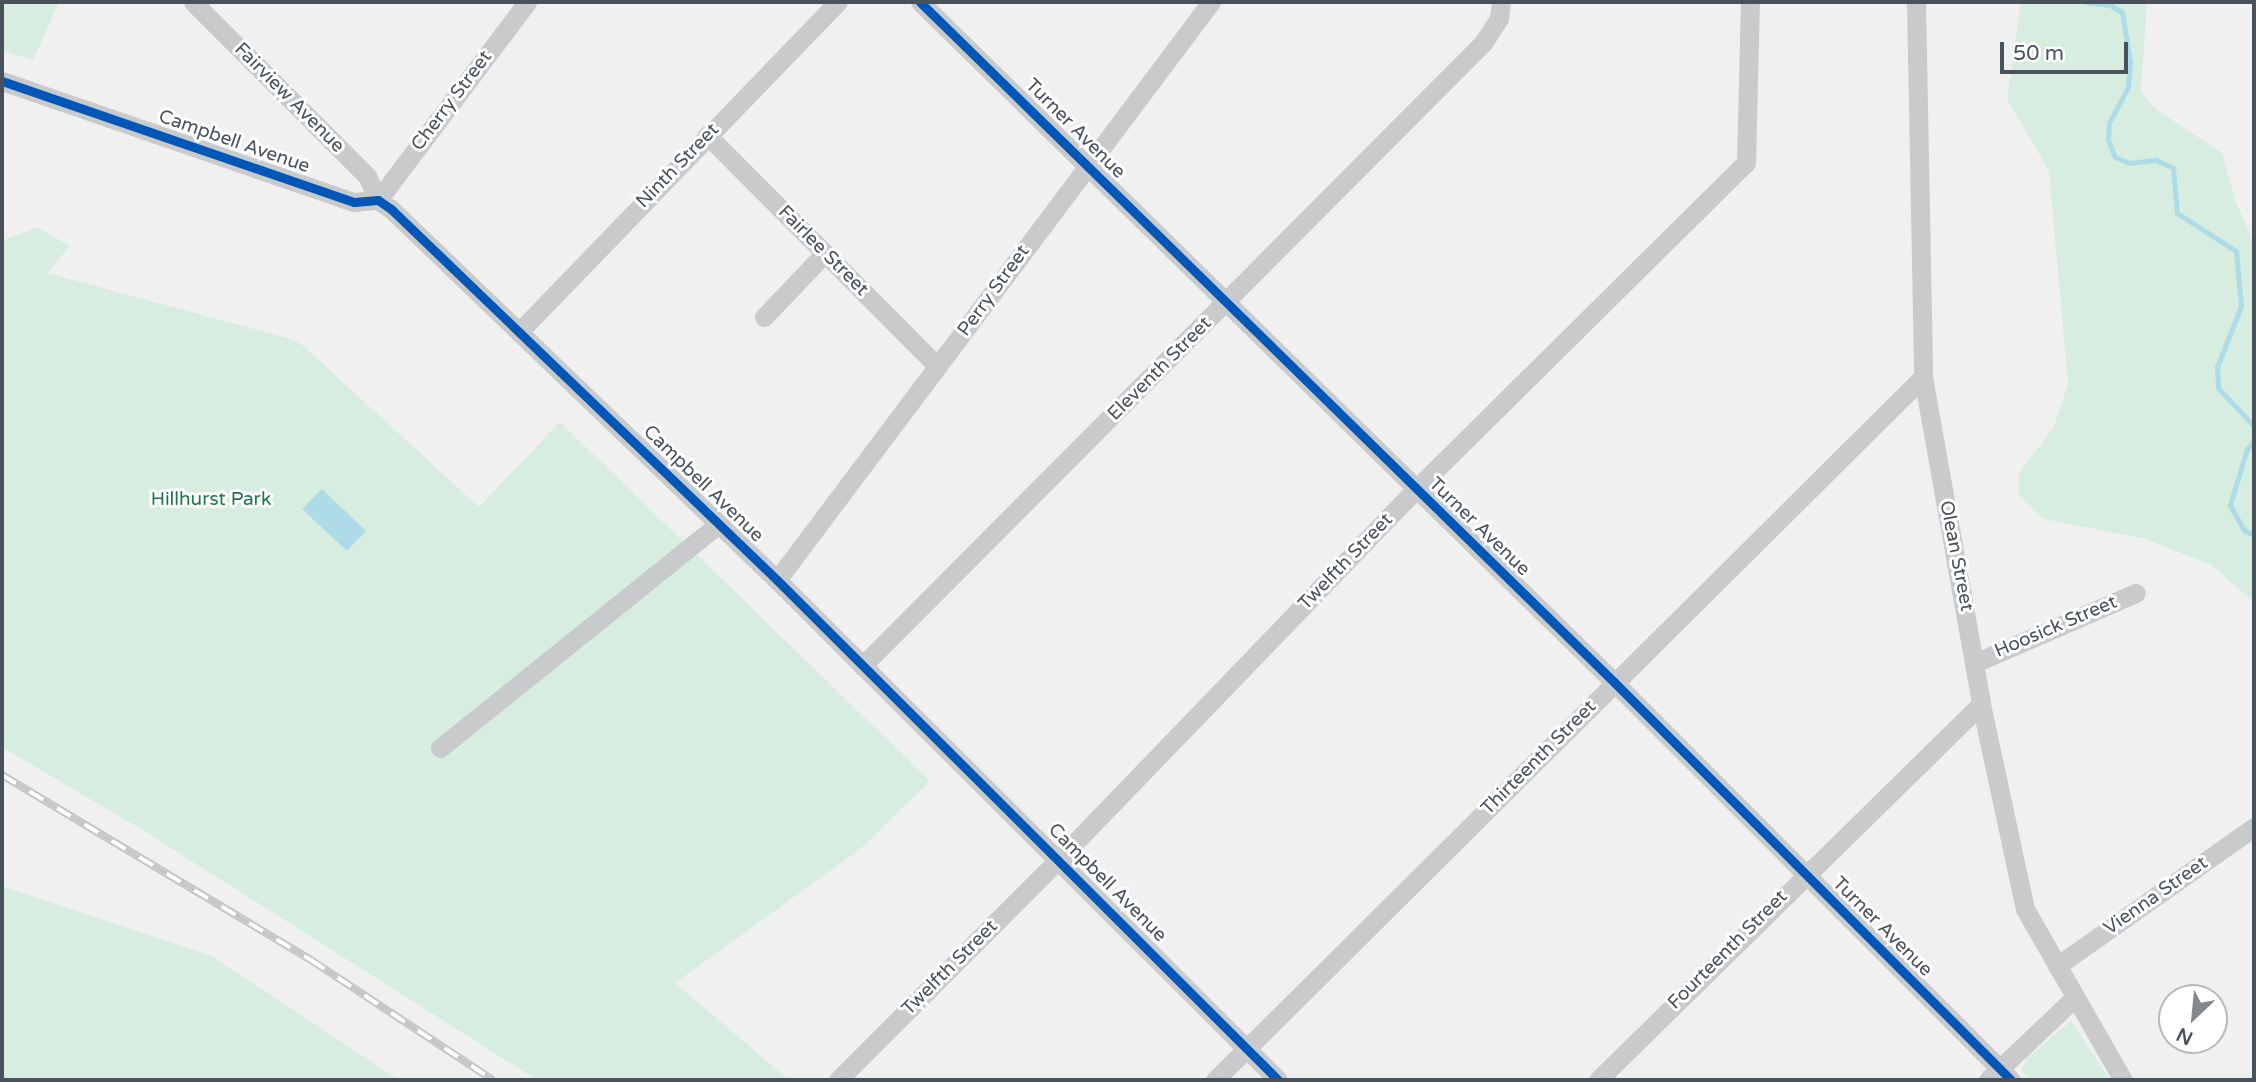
<!DOCTYPE html>
<style>
body{margin:0}
#map{position:relative;width:2256px;height:1082px;overflow:hidden;background:#f0f0f0;font-family:"Varela Round",sans-serif}
div>[style]{position:absolute}
.green>*{inset:0;background:#d6ede0}
.water>*{inset:0;background:#aedbe8}
.stream>*{height:5px;margin:-2.5px;padding:0 2.5px;transform-origin:2.5px;border-radius:2.5px;background:#aedbe8}
.minor>*{height:19px;margin:-9.5px;padding:0 9.5px;transform-origin:9.5px;border-radius:9.5px;background:#c8cacc}
.rail>*{height:8px;margin-top:-4px;transform-origin:0;background:repeating-linear-gradient(90deg,#fff 0 16px,#c4c6c7 0 32px);box-sizing:border-box;border-block:2px solid #c4c6c7}
.cycleway>*{height:9px;margin:-4.5px;padding:0 4.5px;transform-origin:4.5px;border-radius:4.5px;background:#0057b8}
span{translate:-50% -50%;white-space:nowrap;text-align:center;line-height:1.15;-webkit-text-stroke:6px #fff;paint-order:stroke}
.street-label{font-size:19px;color:#49525b}
.park-label{font-size:19px;color:#1f764c}
.frame{position:absolute;inset:0;border:4px solid #49525b;pointer-events:none}
.north{position:absolute;left:2158px;top:984px;width:70px;height:70px;box-sizing:border-box;background:#fff;border:2px solid #b6babd;border-radius:50%;rotate:206deg;font-size:19px;font-weight:700;line-height:28px;text-align:center;color:#49525b}
.north::after{content:'';display:block;margin:auto;width:24px;height:32px;background:#83898f;clip-path:polygon(50% 0,100% 100%,50% 72%,0 100%)}
.scale{position:absolute;left:2000px;top:42px;width:128px;height:32px;box-sizing:border-box;border:4px solid #49525b;border-top:0;padding-left:9px;font-size:21px;line-height:24px;white-space:nowrap;color:#49525b;-webkit-text-stroke:5px #fff;paint-order:stroke}
</style>
<div id="map">
<div class="green">
<i style="clip-path:polygon(2px 2px,59px 2px,33px 60px,2px 50px)"></i>
<i style="clip-path:polygon(2021px 2px,2147px 2px,2141px 91px,2154px 108px,2222px 153px,2236px 203px,2254px 243px,2254px 602px,2210px 564px,2142px 538px,2044px 519px,2019px 496px,2019px 473px,2054px 427px,2068px 384px,2049px 171px,2007px 99px)"></i>
<i style="clip-path:polygon(37px 227px,70px 246px,47px 273px,298px 341px,479px 507px,560px 422px,930px 781px,859px 850px,675px 983px,789px 1080px,537px 1080px,141px 829px,2px 747px,2px 241px)"></i>
<i style="clip-path:polygon(2px 886px,212px 956px,399px 1080px,2px 1080px)"></i>
<i style="clip-path:polygon(2071px 1021px,2110px 1080px,2031px 1080px,2021px 1071px,2027px 1058px)"></i>
</div>
<div class="water">
<i style="clip-path:polygon(322px 489px,366px 531px,347px 551px,302px 509px)"></i>
</div>
<div class="stream">
<i style="left:2085px;top:2px;width:25px;rotate:7deg"></i>
<i style="left:2110px;top:5px;width:14px;rotate:30deg"></i>
<i style="left:2122px;top:12px;width:51px;rotate:80.9deg"></i>
<i style="left:2130px;top:62px;width:25px;rotate:95deg"></i>
<i style="left:2128px;top:87px;width:41px;rotate:117.8deg"></i>
<i style="left:2109px;top:123px;width:17px;rotate:93deg"></i>
<i style="left:2108px;top:140px;width:18px;rotate:68deg"></i>
<i style="left:2115px;top:157px;width:16px;rotate:22deg"></i>
<i style="left:2130px;top:163px;width:26px;rotate:-7deg"></i>
<i style="left:2156px;top:160px;width:19px;rotate:25deg"></i>
<i style="left:2173px;top:168px;width:45px;rotate:84.9deg"></i>
<i style="left:2177px;top:213px;width:70px;rotate:32.8deg"></i>
<i style="left:2236px;top:251px;width:55px;rotate:84.8deg"></i>
<i style="left:2241px;top:306px;width:66px;rotate:111.5deg"></i>
<i style="left:2217px;top:367px;width:21px;rotate:87deg"></i>
<i style="left:2218px;top:388px;width:52px;rotate:46.5deg"></i>
<i style="left:2254px;top:441px;width:11px;rotate:131deg"></i>
<i style="left:2247px;top:449px;width:59px;rotate:106.9deg"></i>
<i style="left:2230px;top:505px;width:29px;rotate:61deg"></i>
<i style="left:2244px;top:530px;width:11px;rotate:27deg"></i>
</div>
<div class="minor">
<i style="left:193px;top:2px;width:246px;rotate:45deg"></i>
<i style="left:367px;top:176px;width:26px;rotate:65deg"></i>
<i style="left:378px;top:200px;width:248px;rotate:-53deg"></i>
<i style="left:920px;top:2px;width:972px;rotate:44.42deg"></i>
<i style="left:1614px;top:682px;width:562px;rotate:45.07deg"></i>
<i style="left:1916px;top:2px;width:375px;rotate:88.9deg"></i>
<i style="left:1923px;top:377px;width:332px;rotate:79.9deg"></i>
<i style="left:1981px;top:704px;width:210px;rotate:77.9deg"></i>
<i style="left:2025px;top:909px;width:197px;rotate:60.2deg"></i>
<i style="left:2px;top:81px;width:372px;rotate:19deg"></i>
<i style="left:354px;top:202px;width:24px;rotate:-5deg"></i>
<i style="left:378px;top:200px;width:16px;rotate:35deg"></i>
<i style="left:391px;top:209px;width:535px;rotate:43.86deg"></i>
<i style="left:777px;top:580px;width:708px;rotate:44.94deg"></i>
<i style="left:707px;top:135px;width:327px;rotate:45.1deg"></i>
<i style="left:764px;top:317px;width:88px;rotate:-46.4deg"></i>
<i style="left:519px;top:332px;width:459px;rotate:-46deg"></i>
<i style="left:777px;top:580px;width:723px;rotate:-53.1deg"></i>
<i style="left:1977px;top:662px;width:173px;rotate:-23.5deg"></i>
<i style="left:862px;top:666px;width:880px;rotate:-45.09deg"></i>
<i style="left:1483px;top:43px;width:30px;rotate:-57deg"></i>
<i style="left:1499px;top:18px;width:16px;rotate:-83deg"></i>
<i style="left:440px;top:748px;width:358px;rotate:-38.8deg"></i>
<i style="left:2057px;top:966px;width:241px;rotate:-35.2deg"></i>
<i style="left:838px;top:1080px;width:313px;rotate:-45deg"></i>
<i style="left:1059px;top:859px;width:513px;rotate:-46.03deg"></i>
<i style="left:1415px;top:490px;width:465px;rotate:-44.7deg"></i>
<i style="left:1746px;top:163px;width:161px;rotate:-88.6deg"></i>
<i style="left:1215px;top:1080px;width:998px;rotate:-44.8deg"></i>
<i style="left:1598px;top:1080px;width:537px;rotate:-44.47deg"></i>
<i style="left:1988px;top:1080px;width:119px;rotate:-43.6deg"></i>
</div>
<div class="rail">
<i style="left:2px;top:775px;width:360px;rotate:30.9deg"></i>
<i style="left:311px;top:960px;width:218px;rotate:33.4deg"></i>
</div>
<div class="cycleway">
<i style="left:920px;top:2px;width:972px;rotate:44.42deg"></i>
<i style="left:1614px;top:682px;width:562px;rotate:45.07deg"></i>
<i style="left:2px;top:81px;width:372px;rotate:19deg"></i>
<i style="left:354px;top:202px;width:24px;rotate:-5deg"></i>
<i style="left:378px;top:200px;width:16px;rotate:35deg"></i>
<i style="left:391px;top:209px;width:535px;rotate:43.86deg"></i>
<i style="left:777px;top:580px;width:708px;rotate:44.94deg"></i>
</div>
<div class="street-label">
<span style="left:289px;top:98px;rotate:45deg">Fairview Avenue</span>
<span style="left:452px;top:101px;rotate:-53deg">Cherry Street</span>
<span style="left:1075px;top:129px;rotate:45deg">Turner Avenue</span>
<span style="left:234px;top:142px;rotate:19deg">Campbell Avenue</span>
<span style="left:678px;top:166px;rotate:-46deg">Ninth Street</span>
<span style="left:823px;top:251px;rotate:45deg">Fairlee Street</span>
<span style="left:994px;top:291px;rotate:-54deg">Perry Street</span>
<span style="left:1160px;top:369px;rotate:-45deg">Eleventh Street</span>
<span style="left:703px;top:484px;rotate:44deg">Campbell Avenue</span>
<span style="left:1479px;top:527px;rotate:44deg">Turner Avenue</span>
<span style="left:1956px;top:556px;rotate:79deg">Olean Street</span>
<span style="left:1346px;top:562px;rotate:-46deg">Twelfth Street</span>
<span style="left:2056px;top:627px;rotate:-23deg">Hoosick Street</span>
<span style="left:1539px;top:758px;rotate:-45deg">Thirteenth Street</span>
<span style="left:1107px;top:883px;rotate:45deg">Campbell Avenue</span>
<span style="left:2156px;top:896px;rotate:-35deg">Vienna Street</span>
<span style="left:1882px;top:927px;rotate:45deg">Turner Avenue</span>
<span style="left:1728px;top:950px;rotate:-45deg">Fourteenth Street</span>
<span style="left:950px;top:968px;rotate:-45deg">Twelfth Street</span>
</div>
<div class="park-label">
<span style="left:211px;top:500px">Hillhurst Park</span>
</div>
<div class="frame"></div>
<div class="north">N</div>
<div class="scale">50 m</div>
</div>
